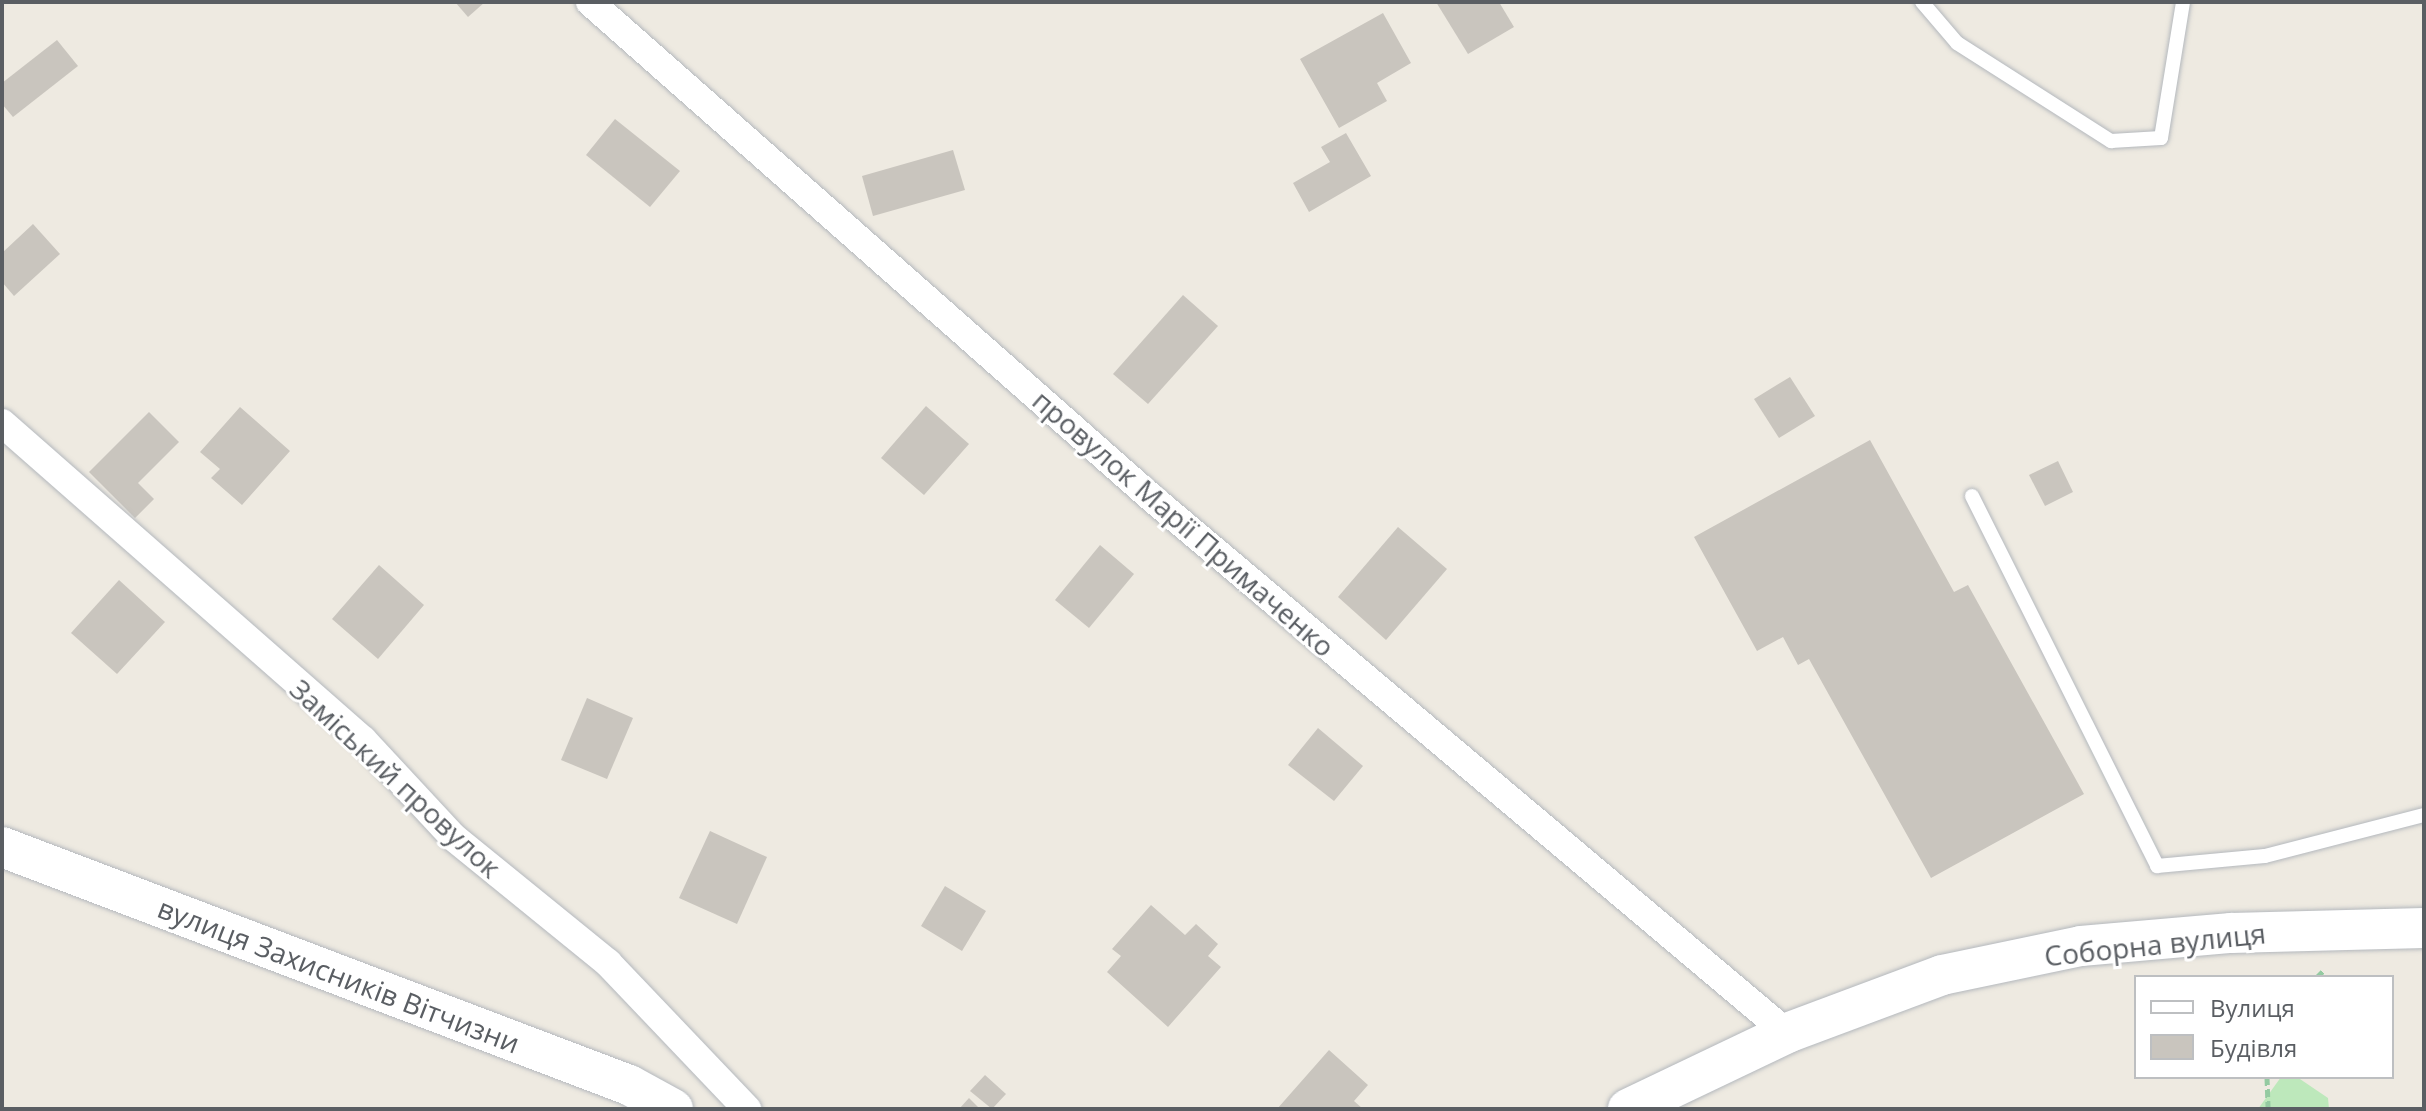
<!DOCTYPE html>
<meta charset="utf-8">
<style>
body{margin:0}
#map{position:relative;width:2426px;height:1111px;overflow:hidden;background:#eeeae1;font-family:"Open Sans",sans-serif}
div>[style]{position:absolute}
.green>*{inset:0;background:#bde8bb}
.building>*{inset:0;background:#c9c5be}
.path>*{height:5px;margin-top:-2.5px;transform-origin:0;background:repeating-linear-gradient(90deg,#94caa1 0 8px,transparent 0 12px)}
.roads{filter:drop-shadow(0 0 2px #b4b8bd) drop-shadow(0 0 2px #b4b8bd)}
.lane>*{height:14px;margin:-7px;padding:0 7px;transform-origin:7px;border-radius:7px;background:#fff}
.street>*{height:28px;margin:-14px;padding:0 14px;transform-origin:14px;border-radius:14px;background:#fff}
.secondary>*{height:40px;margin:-20px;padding:0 20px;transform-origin:20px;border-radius:20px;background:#fff}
span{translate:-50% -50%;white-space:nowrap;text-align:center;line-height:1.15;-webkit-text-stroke:6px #fff;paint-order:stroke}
.street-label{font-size:28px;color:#5a5e63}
.frame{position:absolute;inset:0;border:4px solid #5a5e63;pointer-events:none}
.legend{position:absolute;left:2134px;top:975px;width:260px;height:104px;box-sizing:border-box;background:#fff;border:2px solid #bdbfc1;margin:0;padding:10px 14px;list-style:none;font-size:24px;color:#5a5e63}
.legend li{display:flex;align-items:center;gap:16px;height:40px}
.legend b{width:40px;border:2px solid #bdbfc1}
</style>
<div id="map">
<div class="green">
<i style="clip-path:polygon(2281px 1077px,2297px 1077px,2328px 1098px,2329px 1109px,2258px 1109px)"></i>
</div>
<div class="building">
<i style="clip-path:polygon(455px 2px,485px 2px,468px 17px)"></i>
<i style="clip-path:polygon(1436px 2px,1499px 2px,1514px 27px,1468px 54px)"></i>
<i style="clip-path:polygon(1383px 13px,1411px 63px,1377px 83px,1387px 101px,1339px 128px,1300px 59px)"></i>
<i style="clip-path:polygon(57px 40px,78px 66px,13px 117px,2px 104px,2px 83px)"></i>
<i style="clip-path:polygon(615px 119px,680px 171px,650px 207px,586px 155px)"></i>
<i style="clip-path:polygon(1346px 133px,1371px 176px,1309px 212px,1293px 183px,1330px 162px,1321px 147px)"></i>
<i style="clip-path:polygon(953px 150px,965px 190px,873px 216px,862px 176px)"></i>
<i style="clip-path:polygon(33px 224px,60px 254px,14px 296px,2px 282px,2px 253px)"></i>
<i style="clip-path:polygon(1183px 295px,1218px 326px,1148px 404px,1113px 374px)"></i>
<i style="clip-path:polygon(1790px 377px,1815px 416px,1779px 438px,1754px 399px)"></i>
<i style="clip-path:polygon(926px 406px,969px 444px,924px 495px,881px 458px)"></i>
<i style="clip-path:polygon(240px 407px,290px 451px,242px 505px,211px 478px,220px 469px,200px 452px)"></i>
<i style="clip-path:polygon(149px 412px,179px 442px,138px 483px,154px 499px,135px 518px,89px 472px)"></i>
<i style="clip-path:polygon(1870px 440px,1954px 592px,1968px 585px,2084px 794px,1931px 878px,1809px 659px,1798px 665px,1783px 637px,1757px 651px,1694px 537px)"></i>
<i style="clip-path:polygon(2058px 461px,2073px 492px,2045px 506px,2029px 475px)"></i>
<i style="clip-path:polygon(1398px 527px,1447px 569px,1386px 640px,1338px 597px)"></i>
<i style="clip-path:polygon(1100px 545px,1134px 574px,1089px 628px,1055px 600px)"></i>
<i style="clip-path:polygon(379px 565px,424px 605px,378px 659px,332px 619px)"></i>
<i style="clip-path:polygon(119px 580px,165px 622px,117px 674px,71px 633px)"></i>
<i style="clip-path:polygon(587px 698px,633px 718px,607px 779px,561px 760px)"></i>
<i style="clip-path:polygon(1318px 728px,1363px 766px,1334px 801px,1288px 765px)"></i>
<i style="clip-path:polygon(710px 831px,767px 857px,737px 924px,679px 898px)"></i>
<i style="clip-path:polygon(945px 886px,986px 911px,962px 951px,921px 926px)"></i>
<i style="clip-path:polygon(1151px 905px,1185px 935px,1196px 924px,1218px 944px,1208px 956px,1221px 967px,1168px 1027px,1107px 972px,1121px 956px,1112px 949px)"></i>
<i style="clip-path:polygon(1329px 1050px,1368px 1085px,1354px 1101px,1363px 1109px,1277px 1109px)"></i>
<i style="clip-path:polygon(985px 1075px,1006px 1094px,992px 1109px,970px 1091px)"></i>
<i style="clip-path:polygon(969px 1098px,980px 1109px,959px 1109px)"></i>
</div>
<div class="path">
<i style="left:2317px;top:977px;width:11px;rotate:-45deg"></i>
<i style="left:2267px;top:1077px;width:32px;rotate:88deg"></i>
</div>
<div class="roads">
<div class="lane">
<i style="left:1922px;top:2px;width:54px;rotate:49.5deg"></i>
<i style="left:1957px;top:43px;width:183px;rotate:32.5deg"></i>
<i style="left:2111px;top:141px;width:50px;rotate:-3.4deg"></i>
<i style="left:2161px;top:138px;width:138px;rotate:-80.8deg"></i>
<i style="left:1972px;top:496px;width:414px;rotate:63.4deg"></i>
<i style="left:2157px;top:866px;width:108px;rotate:-5.3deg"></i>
<i style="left:2265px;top:856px;width:164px;rotate:-14.5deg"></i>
</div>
<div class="street">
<i style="left:590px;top:2px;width:751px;rotate:41.44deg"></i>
<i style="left:1153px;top:499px;width:829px;rotate:40.11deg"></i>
<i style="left:2px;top:423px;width:480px;rotate:41.3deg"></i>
<i style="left:363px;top:740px;width:132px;rotate:47.1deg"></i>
<i style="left:453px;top:837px;width:200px;rotate:39.1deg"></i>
<i style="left:608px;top:963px;width:202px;rotate:46.4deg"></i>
</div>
<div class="secondary">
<i style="left:2px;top:847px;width:671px;rotate:20.79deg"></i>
<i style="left:629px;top:1085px;width:50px;rotate:28.6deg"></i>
<i style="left:1628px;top:1109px;width:176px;rotate:-25.5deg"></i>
<i style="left:1787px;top:1033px;width:165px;rotate:-20.5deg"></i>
<i style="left:1942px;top:975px;width:142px;rotate:-11.8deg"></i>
<i style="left:2081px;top:946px;width:151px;rotate:-5deg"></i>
<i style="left:2231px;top:933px;width:193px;rotate:-1.5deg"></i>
</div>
</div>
<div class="street-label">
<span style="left:1184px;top:523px;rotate:41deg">провулок Марії Примаченко</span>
<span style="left:396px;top:778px;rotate:43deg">Заміський провулок</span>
<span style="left:2155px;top:944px;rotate:-6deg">Соборна вулиця</span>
<span style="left:339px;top:975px;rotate:21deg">вулиця Захисників Вітчизни</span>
</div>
<div class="frame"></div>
<ul class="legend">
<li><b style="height:10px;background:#fff"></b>Вулиця</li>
<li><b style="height:22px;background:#c9c5be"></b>Будівля</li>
</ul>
</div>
